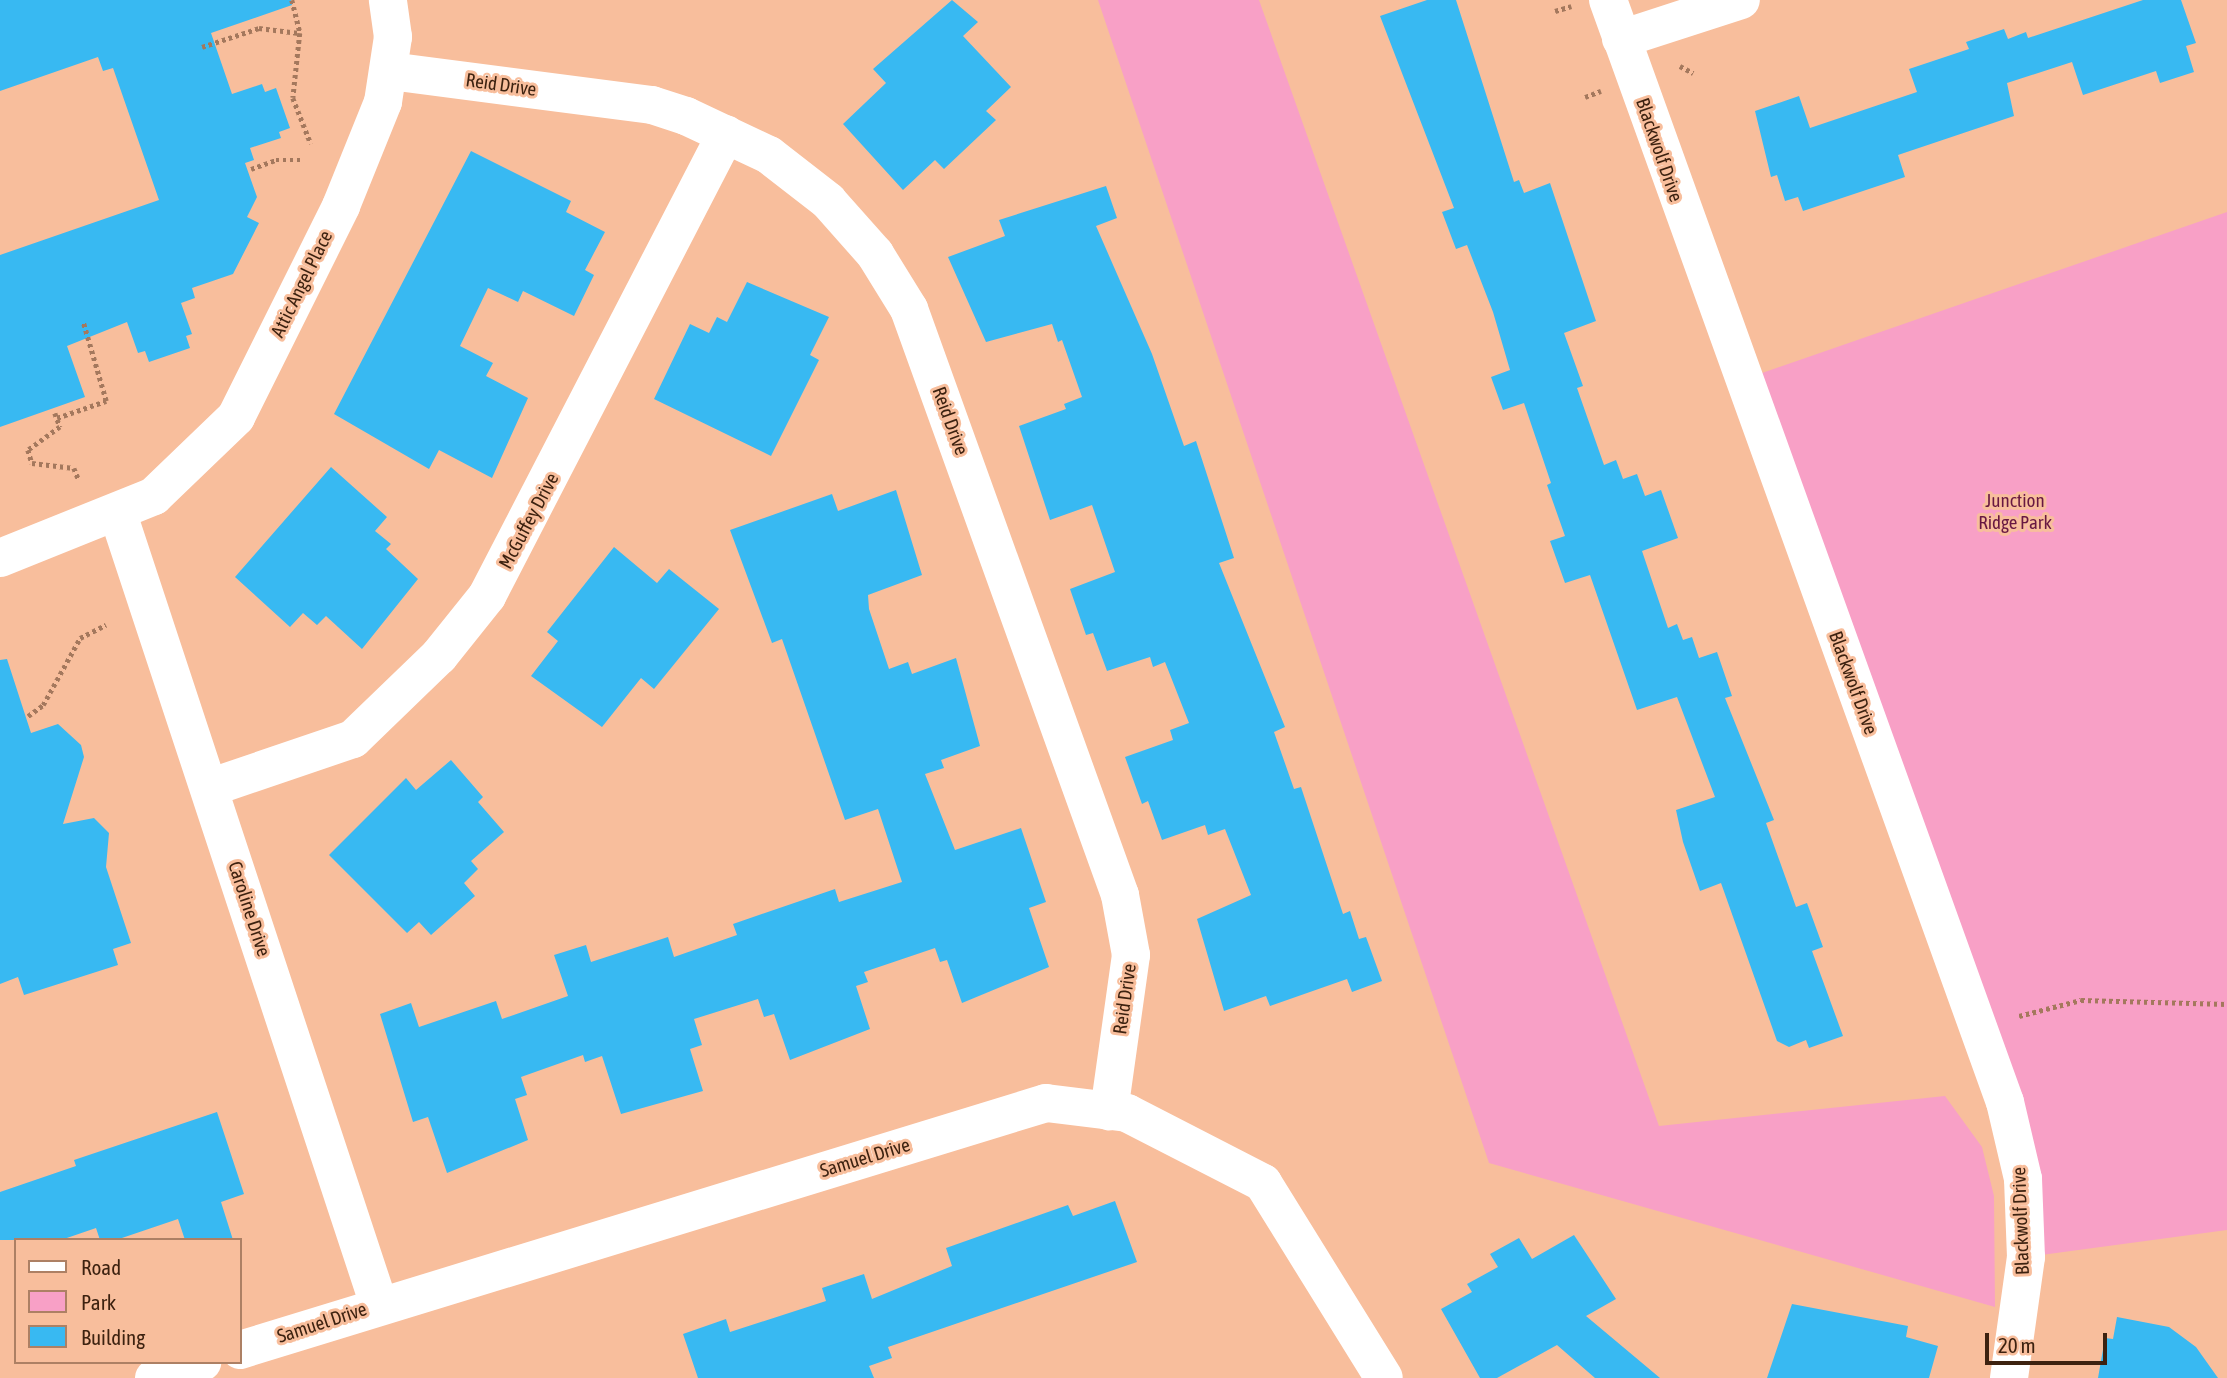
<!DOCTYPE html>
<style>
body{margin:0}
#map{position:relative;width:2227px;height:1378px;overflow:hidden;background:#f8be9c;font-family:"Asap Condensed",sans-serif}
div>[style]{position:absolute}
.green>*{inset:0;background:#f8a0c6}
.building>*{inset:0;background:#38b9f2}
.path>*{height:4.5px;margin-top:-2.25px;transform-origin:0;background:repeating-linear-gradient(90deg,#a4785d 0 3.5px,transparent 0 7px)}
.minor>*{height:38px;margin:-19px;padding:0 19px;transform-origin:19px;border-radius:19px;background:#fff}
span{translate:-50% -50%;white-space:nowrap;text-align:center;line-height:1.15;-webkit-text-stroke:6px #f8be9c;paint-order:stroke}
.street-label{font-size:19px;color:#3d2210}
.park-label{font-size:19px;color:#681842}
.legend{position:absolute;left:14px;top:1238px;width:228px;height:126px;box-sizing:border-box;background:#f8be9c;border:2px solid #ad8064;margin:0;padding:9px 12px;list-style:none;font-size:21px;color:#3d2210}
.legend li{display:flex;align-items:center;gap:14px;height:35px}
.legend b{width:35px;border:2px solid #ad8064}
.scale{position:absolute;left:1985px;top:1333px;width:122px;height:32px;box-sizing:border-box;border:4px solid #3d2210;border-top:0;padding-left:9px;font-size:21px;line-height:24px;white-space:nowrap;color:#3d2210;-webkit-text-stroke:5px #f8be9c;paint-order:stroke}
</style>
<div id="map">
<div class="green">
<i style="clip-path:polygon(1098px 0,1259px 0,1659px 1126px,1945px 1096px,1982px 1147px,1994px 1196px,1995px 1307px,1489px 1163px)"></i>
<i style="clip-path:polygon(2227px 212px,2227px 1230px,2026px 1257px,2023px 1179px,1742px 380px)"></i>
</div>
<div class="building">
<i style="clip-path:polygon(0 0,291px 0,292px 5px,211px 33px,232px 94px,262px 84px,265px 92px,276px 88px,290px 128px,279px 132px,281px 138px,250px 148px,254px 160px,245px 163px,257px 197px,247px 217px,259px 223px,233px 274px,192px 288px,195px 298px,181px 303px,192px 334px,186px 336px,190px 348px,149px 362px,145px 351px,138px 353px,127px 322px,67px 346px,85px 397px,0 427px,0 255px,159px 200px,113px 68px,103px 71px,98px 57px,0 91px)"></i>
<i style="clip-path:polygon(952px 0,978px 22px,963px 36px,1011px 87px,986px 111px,996px 120px,944px 169px,935px 160px,903px 190px,843px 124px,886px 83px,873px 69px)"></i>
<i style="clip-path:polygon(1427px 0,1456px 0,1514px 182px,1519px 180px,1524px 193px,1550px 183px,1596px 321px,1564px 333px,1583px 386px,1577px 388px,1604px 465px,1616px 460px,1623px 479px,1637px 474px,1645px 496px,1661px 490px,1678px 538px,1642px 551px,1668px 628px,1677px 624px,1683px 640px,1692px 637px,1699px 658px,1717px 652px,1732px 696px,1725px 698px,1774px 820px,1766px 823px,1796px 907px,1807px 903px,1823px 947px,1812px 951px,1843px 1036px,1809px 1048px,1806px 1040px,1789px 1047px,1777px 1041px,1721px 883px,1700px 891px,1683px 842px,1676px 810px,1715px 797px,1677px 697px,1637px 710px,1590px 575px,1565px 583px,1550px 541px,1565px 536px,1547px 485px,1551px 483px,1524px 403px,1503px 410px,1491px 377px,1510px 370px,1493px 312px,1467px 245px,1456px 249px,1442px 212px,1454px 208px,1380px 16px)"></i>
<i style="clip-path:polygon(2143px 0,2181px 0,2196px 43px,2186px 46px,2194px 72px,2160px 83px,2156px 71px,2083px 95px,2072px 62px,2007px 83px,2014px 116px,1898px 155px,1905px 177px,1803px 211px,1798px 197px,1785px 201px,1777px 175px,1771px 177px,1755px 111px,1799px 96px,1810px 128px,1917px 92px,1909px 69px,1969px 49px,1966px 42px,2004px 29px,2008px 39px,2026px 32px,2028px 38px)"></i>
<i style="clip-path:polygon(471px 151px,571px 201px,566px 212px,605px 232px,585px 270px,594px 275px,574px 316px,523px 291px,518px 302px,488px 288px,460px 346px,493px 363px,486px 376px,528px 398px,492px 478px,439px 450px,429px 469px,334px 414px)"></i>
<i style="clip-path:polygon(1106px 186px,1117px 218px,1096px 226px,1152px 354px,1184px 446px,1196px 441px,1234px 558px,1219px 563px,1285px 727px,1274px 732px,1294px 789px,1301px 787px,1343px 914px,1350px 911px,1359px 939px,1366px 937px,1382px 981px,1352px 992px,1347px 979px,1270px 1006px,1266px 996px,1224px 1011px,1197px 919px,1251px 895px,1225px 829px,1208px 835px,1205px 825px,1162px 840px,1148px 801px,1142px 804px,1125px 757px,1173px 740px,1170px 730px,1189px 723px,1165px 662px,1153px 667px,1150px 657px,1107px 671px,1093px 633px,1086px 635px,1070px 589px,1115px 572px,1092px 505px,1050px 520px,1019px 426px,1066px 409px,1064px 404px,1082px 397px,1062px 340px,1058px 342px,1052px 324px,986px 342px,948px 257px,1005px 236px,999px 220px)"></i>
<i style="clip-path:polygon(747px 282px,829px 317px,810px 355px,819px 360px,771px 456px,654px 399px,690px 324px,709px 333px,717px 317px,727px 322px)"></i>
<i style="clip-path:polygon(331px 467px,387px 517px,375px 531px,391px 544px,386px 549px,418px 579px,362px 649px,326px 616px,317px 625px,303px 613px,290px 627px,235px 577px)"></i>
<i style="clip-path:polygon(896px 490px,922px 575px,868px 595px,869px 609px,889px 669px,908px 662px,912px 674px,956px 658px,980px 746px,941px 760px,944px 768px,925px 774px,955px 850px,1021px 828px,1046px 902px,1029px 908px,1049px 967px,962px 1003px,947px 960px,940px 962px,935px 948px,864px 972px,868px 982px,856px 986px,870px 1029px,790px 1060px,774px 1014px,764px 1017px,758px 999px,694px 1019px,702px 1045px,690px 1049px,703px 1091px,621px 1114px,602px 1056px,585px 1062px,583px 1055px,521px 1077px,527px 1095px,515px 1099px,528px 1140px,447px 1173px,428px 1117px,413px 1122px,380px 1014px,411px 1003px,419px 1027px,496px 1001px,502px 1019px,568px 996px,554px 955px,586px 945px,591px 962px,668px 937px,674px 957px,737px 935px,733px 924px,835px 889px,839px 902px,902px 882px,878px 809px,845px 820px,782px 639px,772px 643px,730px 530px,832px 494px,838px 511px)"></i>
<i style="clip-path:polygon(614px 547px,657px 583px,669px 569px,719px 609px,654px 689px,641px 678px,602px 727px,531px 676px,558px 641px,547px 632px)"></i>
<i style="clip-path:polygon(7px 659px,31px 733px,58px 724px,81px 745px,84px 757px,63px 824px,94px 818px,109px 833px,106px 867px,131px 943px,113px 949px,118px 965px,24px 995px,18px 977px,0 984px,0 660px)"></i>
<i style="clip-path:polygon(451px 760px,483px 797px,478px 802px,504px 832px,471px 861px,478px 869px,464px 883px,475px 896px,431px 935px,419px 922px,407px 933px,329px 855px,406px 778px,416px 790px)"></i>
<i style="clip-path:polygon(217px 1112px,244px 1194px,221px 1202px,233px 1240px,185px 1240px,178px 1219px,116px 1240px,100px 1240px,96px 1228px,61px 1240px,0 1240px,0 1192px,76px 1166px,74px 1160px)"></i>
<i style="clip-path:polygon(1115px 1201px,1137px 1262px,888px 1347px,892px 1358px,869px 1366px,874px 1378px,698px 1378px,683px 1334px,726px 1319px,730px 1332px,826px 1301px,822px 1288px,864px 1274px,872px 1299px,952px 1266px,946px 1248px,1068px 1205px,1073px 1216px)"></i>
<i style="clip-path:polygon(1574px 1235px,1616px 1299px,1586px 1316px,1660px 1378px,1595px 1378px,1557px 1345px,1497px 1378px,1480px 1378px,1441px 1309px,1472px 1292px,1467px 1284px,1498px 1267px,1490px 1254px,1519px 1238px,1532px 1259px)"></i>
<i style="clip-path:polygon(1792px 1304px,1908px 1326px,1906px 1337px,1938px 1346px,1929px 1378px,1767px 1378px)"></i>
<i style="clip-path:polygon(2117px 1317px,2169px 1327px,2196px 1347px,2218px 1378px,2098px 1378px,2105px 1338px,2113px 1339px)"></i>
</div>
<div class="path">
<i style="left:292px;top:0;width:34px;rotate:76deg"></i>
<i style="left:300px;top:33px;width:65px;rotate:96.1deg"></i>
<i style="left:293px;top:98px;width:49px;rotate:68.6deg"></i>
<i style="left:1555px;top:11px;width:17px;rotate:-17deg"></i>
<i style="left:202px;top:47px;width:60px;rotate:-18.4deg"></i>
<i style="left:259px;top:28px;width:40px;rotate:7.1deg"></i>
<i style="left:1680px;top:66px;width:15px;rotate:28deg"></i>
<i style="left:1585px;top:97px;width:17px;rotate:-21deg"></i>
<i style="left:251px;top:169px;width:27px;rotate:-20deg"></i>
<i style="left:276px;top:160px;width:27px"></i>
<i style="left:55px;top:413px;width:15px;rotate:70deg"></i>
<i style="left:60px;top:427px;width:39px;rotate:144deg"></i>
<i style="left:28px;top:450px;width:14px;rotate:73deg"></i>
<i style="left:32px;top:463px;width:42px;rotate:6.8deg"></i>
<i style="left:74px;top:468px;width:11px;rotate:68deg"></i>
<i style="left:57px;top:418px;width:52px;rotate:-19.1deg"></i>
<i style="left:106px;top:401px;width:82px;rotate:-106.2deg"></i>
<i style="left:28px;top:716px;width:19px;rotate:-36deg"></i>
<i style="left:43px;top:705px;width:77px;rotate:-61.1deg"></i>
<i style="left:80px;top:638px;width:29px;rotate:-27deg"></i>
<i style="left:2019px;top:1016px;width:64px;rotate:-14.5deg"></i>
<i style="left:2081px;top:1000px;width:146px;rotate:1.6deg"></i>
</div>
<div class="minor">
<i style="left:1608px;top:0;width:1171px;rotate:70.19deg"></i>
<i style="left:2005px;top:1102px;width:79px;rotate:76.8deg"></i>
<i style="left:2023px;top:1179px;width:78px;rotate:87.8deg"></i>
<i style="left:2026px;top:1257px;width:122px;rotate:98deg"></i>
<i style="left:1621px;top:39px;width:126px;rotate:-18deg"></i>
<i style="left:390px;top:71px;width:264px;rotate:7.4deg"></i>
<i style="left:652px;top:105px;width:36px;rotate:18deg"></i>
<i style="left:686px;top:116px;width:92px;rotate:25.2deg"></i>
<i style="left:769px;top:155px;width:75px;rotate:37.9deg"></i>
<i style="left:828px;top:201px;width:71px;rotate:48.4deg"></i>
<i style="left:875px;top:254px;width:65px;rotate:58.3deg"></i>
<i style="left:909px;top:309px;width:623px;rotate:70.2deg"></i>
<i style="left:1120px;top:895px;width:61px;rotate:79.6deg"></i>
<i style="left:1131px;top:955px;width:158px;rotate:98deg"></i>
<i style="left:118px;top:514px;width:833px;rotate:71.74deg"></i>
<i style="left:0;top:558px;width:166px;rotate:-21.9deg"></i>
<i style="left:154px;top:496px;width:114px;rotate:-43.9deg"></i>
<i style="left:236px;top:417px;width:236px;rotate:-63.5deg"></i>
<i style="left:341px;top:206px;width:112px;rotate:-68deg"></i>
<i style="left:383px;top:102px;width:66px;rotate:-81.3deg"></i>
<i style="left:393px;top:37px;width:37px;rotate:-98deg"></i>
<i style="left:209px;top:788px;width:152px;rotate:-18.8deg"></i>
<i style="left:353px;top:739px;width:120px;rotate:-44deg"></i>
<i style="left:439px;top:656px;width:77px;rotate:-51.3deg"></i>
<i style="left:487px;top:596px;width:520px;rotate:-62.65deg"></i>
<i style="left:240px;top:1350px;width:843px;rotate:-17.04deg"></i>
<i style="left:1046px;top:1103px;width:82px;rotate:7deg"></i>
<i style="left:1127px;top:1113px;width:153px;rotate:27.2deg"></i>
<i style="left:1263px;top:1183px;width:229px;rotate:58.2deg"></i>
<i style="left:154px;top:1378px;width:51px;rotate:-18.4deg"></i>
</div>
<div class="street-label">
<span style="left:501px;top:85px;rotate:8deg">Reid Drive</span>
<span style="left:1659px;top:150px;rotate:71deg">Blackwolf Drive</span>
<span style="left:302px;top:284px;rotate:-64deg">Attic Angel Place</span>
<span style="left:950px;top:421px;rotate:70deg">Reid Drive</span>
<span style="left:529px;top:521px;rotate:-62deg">McGuffey Drive</span>
<span style="left:1853px;top:683px;rotate:70deg">Blackwolf Drive</span>
<span style="left:249px;top:909px;rotate:72deg">Caroline Drive</span>
<span style="left:1125px;top:999px;rotate:-82deg">Reid Drive</span>
<span style="left:865px;top:1158px;rotate:-17deg">Samuel Drive</span>
<span style="left:2021px;top:1221px;rotate:-92deg">Blackwolf Drive</span>
<span style="left:322px;top:1323px;rotate:-18deg">Samuel Drive</span>
</div>
<div class="park-label">
<span style="left:2015px;top:512px">Junction<br>Ridge Park</span>
</div>
<ul class="legend">
<li><b style="height:9px;background:#fff"></b>Road</li>
<li><b style="height:19px;background:#f8a0c6"></b>Park</li>
<li><b style="height:19px;background:#38b9f2"></b>Building</li>
</ul>
<div class="scale">20 m</div>
</div>
